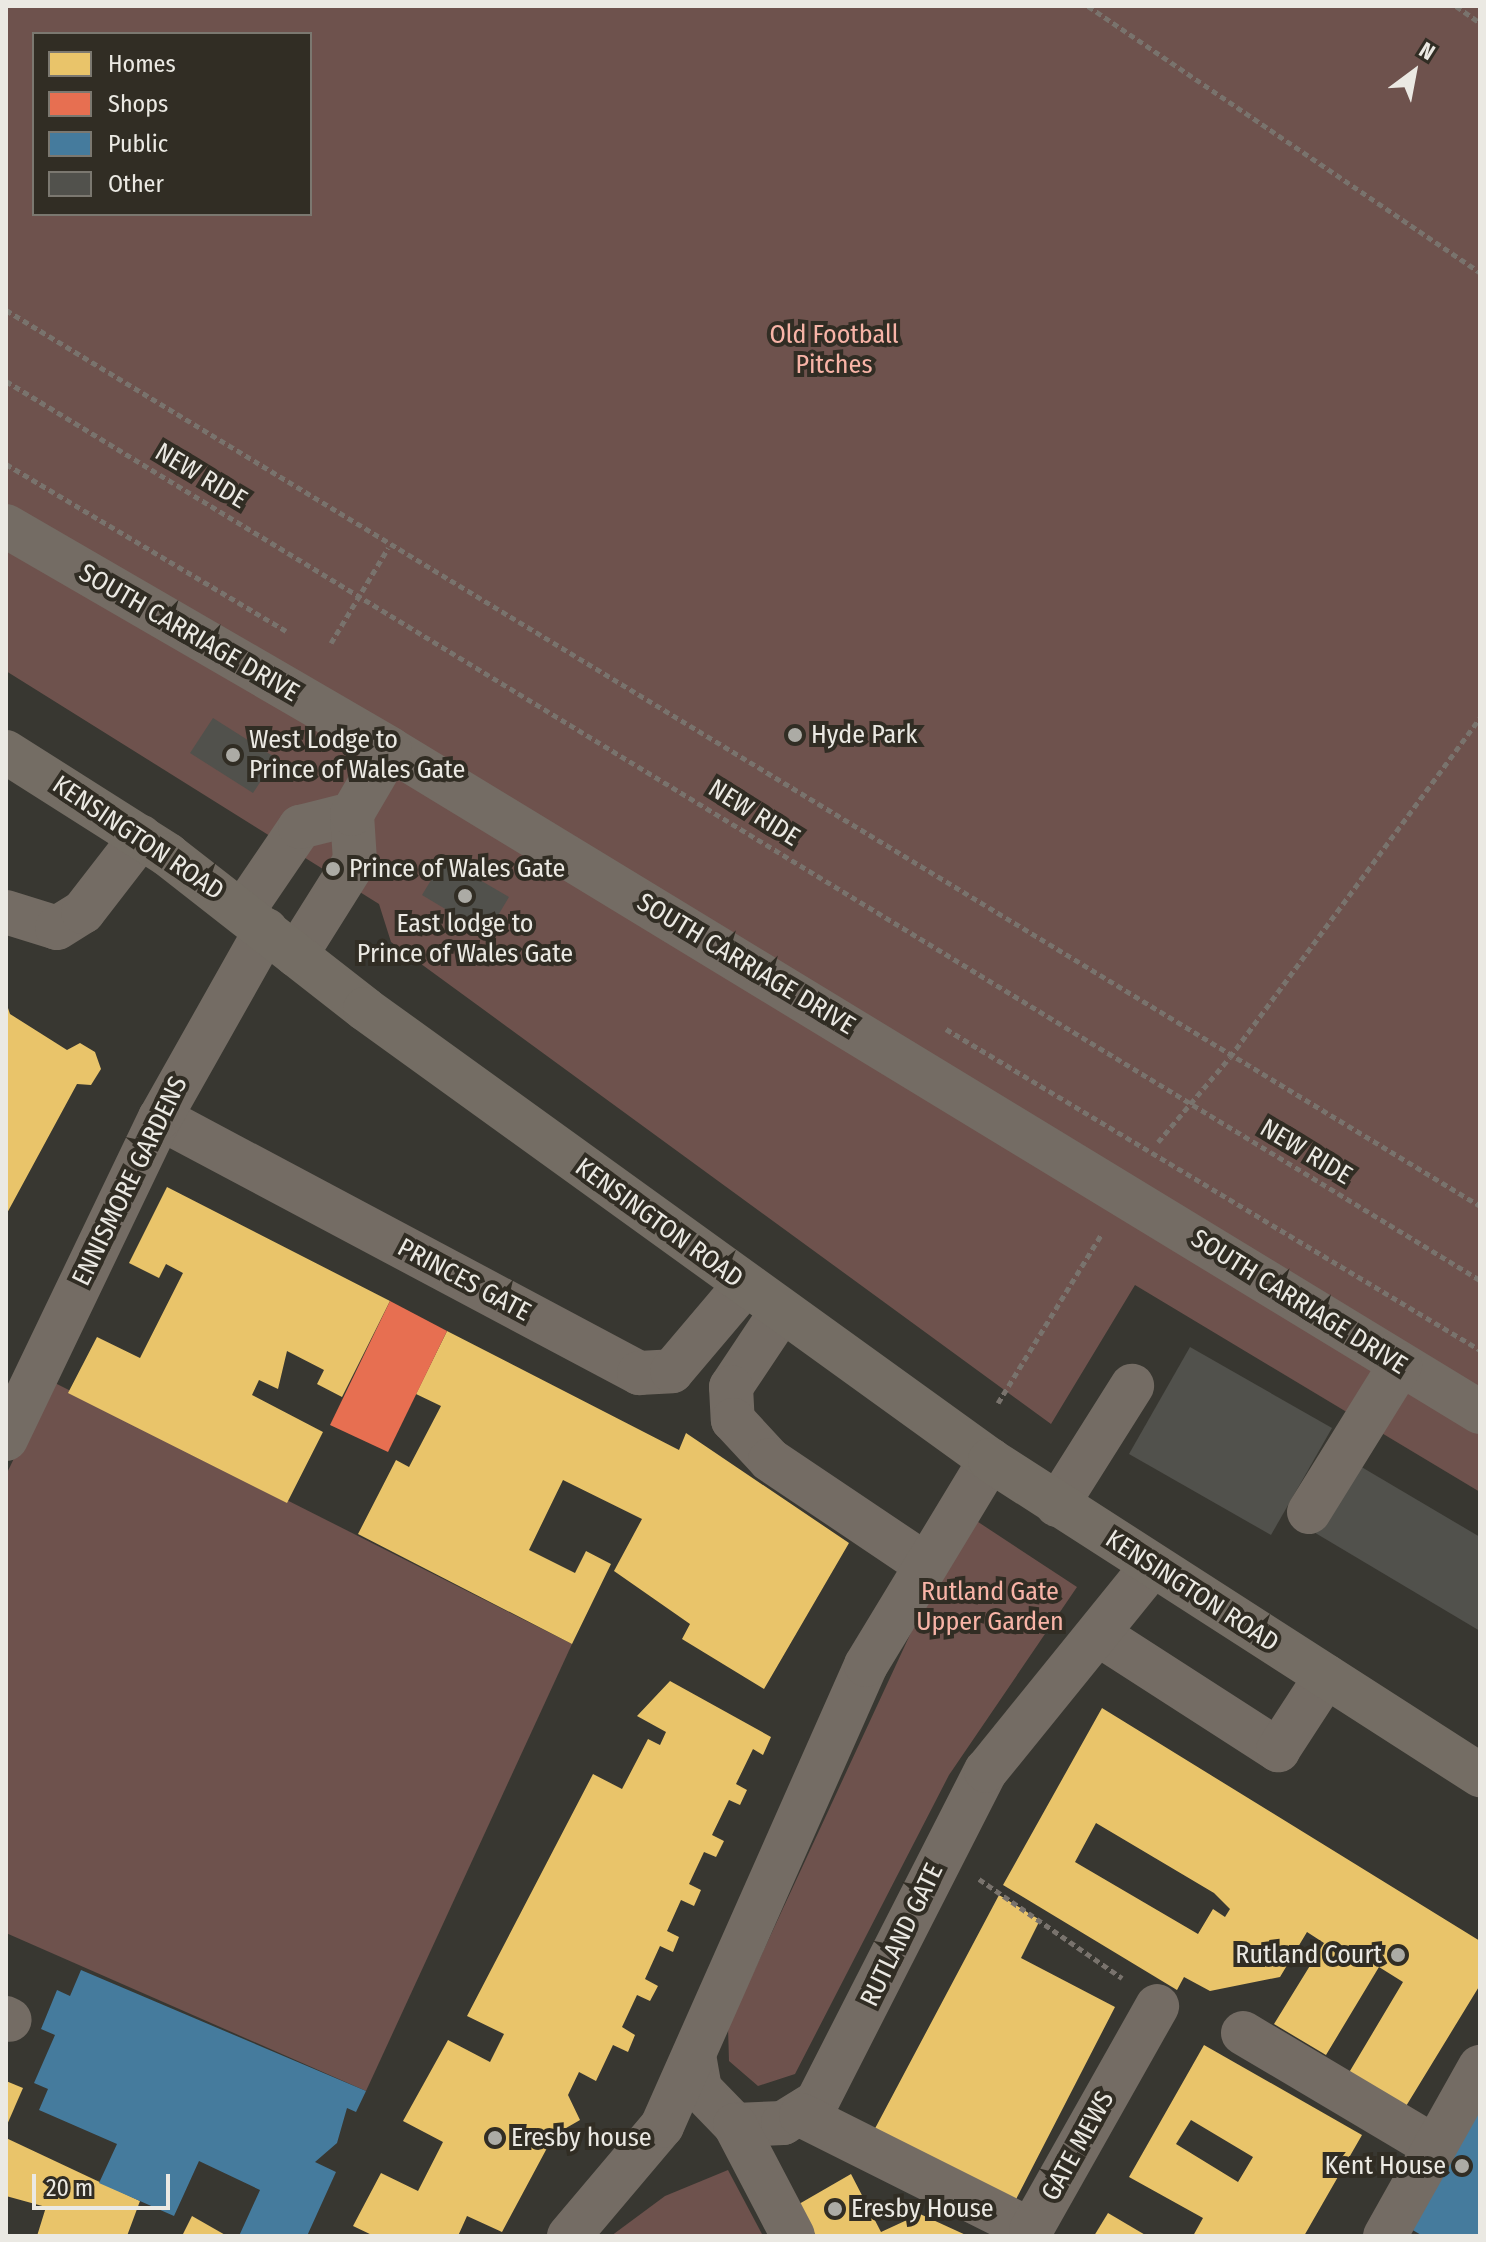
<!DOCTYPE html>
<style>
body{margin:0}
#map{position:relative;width:1486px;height:2242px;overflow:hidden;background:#383731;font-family:"Fira Sans Condensed",sans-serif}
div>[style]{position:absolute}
.green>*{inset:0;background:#6e524d}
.homes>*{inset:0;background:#e9c46a}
.shops>*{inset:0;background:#e76f51}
.public>*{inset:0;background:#457b9d}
.building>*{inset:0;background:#51514c}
.path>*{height:5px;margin-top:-2.5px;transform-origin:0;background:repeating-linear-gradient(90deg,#79736d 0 6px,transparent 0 10px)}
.minor>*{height:44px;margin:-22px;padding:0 22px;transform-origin:22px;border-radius:22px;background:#746c64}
.major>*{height:44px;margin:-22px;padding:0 22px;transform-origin:22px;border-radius:22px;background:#746d64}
.dots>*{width:22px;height:22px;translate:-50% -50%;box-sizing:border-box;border:4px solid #312d24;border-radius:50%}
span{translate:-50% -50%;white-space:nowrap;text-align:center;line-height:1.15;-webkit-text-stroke:8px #312d24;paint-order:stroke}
.park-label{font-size:26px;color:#f8b4a7}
.street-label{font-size:26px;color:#ebe9e3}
.poi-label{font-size:26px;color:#ebe9e3}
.left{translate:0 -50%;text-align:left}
.right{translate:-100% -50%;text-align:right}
.frame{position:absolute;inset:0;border:8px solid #ebe9e3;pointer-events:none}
.legend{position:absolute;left:32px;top:32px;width:280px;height:184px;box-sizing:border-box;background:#312d24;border:2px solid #7b7870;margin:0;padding:10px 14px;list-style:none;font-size:24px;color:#ebe9e3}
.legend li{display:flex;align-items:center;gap:16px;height:40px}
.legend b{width:40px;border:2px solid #7b7870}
.north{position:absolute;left:1374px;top:32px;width:80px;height:80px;-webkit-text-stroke:6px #312d24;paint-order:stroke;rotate:32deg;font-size:22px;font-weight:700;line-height:32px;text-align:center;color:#ebe9e3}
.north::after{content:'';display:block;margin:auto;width:28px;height:36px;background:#ebe9e3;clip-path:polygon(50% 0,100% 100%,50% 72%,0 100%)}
.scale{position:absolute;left:32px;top:2174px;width:138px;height:36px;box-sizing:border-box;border:4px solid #ebe9e3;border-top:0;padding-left:10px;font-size:24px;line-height:28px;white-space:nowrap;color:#ebe9e3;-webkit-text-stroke:6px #312d24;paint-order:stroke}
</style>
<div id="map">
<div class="green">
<i style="clip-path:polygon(evenodd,6px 6px,1480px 6px,1480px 1492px,1135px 1285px,1051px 1424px,391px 942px,379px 904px,6px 671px,6px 6px,34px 34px,310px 34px,310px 214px,34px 214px,34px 34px)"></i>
<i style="clip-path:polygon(51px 1381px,572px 1644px,366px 2091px,6px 1933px,6px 1475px)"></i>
<i style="clip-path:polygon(966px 1514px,1077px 1587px,949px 1775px,795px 2074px,758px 2086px,729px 2061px,728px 2027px)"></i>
<i style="clip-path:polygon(728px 2170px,763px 2236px,611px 2236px,665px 2196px)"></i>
</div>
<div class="homes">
<i style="clip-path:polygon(6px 1002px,10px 1014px,67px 1050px,80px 1043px,95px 1052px,101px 1069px,91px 1085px,77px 1084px,6px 1215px)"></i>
<i style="clip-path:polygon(167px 1187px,390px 1301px,342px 1397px,317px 1384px,324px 1370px,287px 1351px,278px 1389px,259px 1380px,252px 1395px,323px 1432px,287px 1503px,68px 1393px,97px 1337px,140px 1358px,183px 1273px,166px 1264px,159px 1278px,129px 1263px)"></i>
<i style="clip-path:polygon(447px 1331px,679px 1450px,686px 1433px,849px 1543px,764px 1689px,682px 1639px,690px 1624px,614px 1571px,642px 1519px,563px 1480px,529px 1550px,575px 1573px,586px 1551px,611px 1564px,572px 1644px,358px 1534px,396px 1460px,409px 1467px,441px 1406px,416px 1394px)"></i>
<i style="clip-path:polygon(670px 1681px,771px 1737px,763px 1755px,753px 1749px,736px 1784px,747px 1790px,740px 1805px,729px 1800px,712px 1835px,724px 1841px,716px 1857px,704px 1852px,689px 1884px,701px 1890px,694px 1906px,681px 1900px,667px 1931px,679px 1937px,673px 1952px,660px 1946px,645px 1979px,658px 1986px,650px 2001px,637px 1995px,622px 2027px,635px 2035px,628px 2052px,613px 2045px,596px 2081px,579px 2072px,568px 2095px,580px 2120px,554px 2135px,502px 2232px,467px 2216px,458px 2236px,374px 2236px,353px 2226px,381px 2173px,418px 2191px,443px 2142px,403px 2121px,448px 2040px,490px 2062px,504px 2034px,467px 2016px,593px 1774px,622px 1789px,648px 1739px,660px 1745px,666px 1732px,637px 1716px)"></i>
<i style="clip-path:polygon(evenodd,1102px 1708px,1480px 1941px,1480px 1985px,1400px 2116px,1344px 2081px,1403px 1982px,1379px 1967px,1326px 2055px,1274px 2024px,1324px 1943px,1307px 1932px,1280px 1977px,1210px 1991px,1184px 1977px,1177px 1990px,1003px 1885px,1102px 1708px,1096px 1823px,1214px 1893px,1230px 1909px,1225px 1917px,1213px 1909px,1198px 1934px,1075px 1862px,1096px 1823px)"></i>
<i style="clip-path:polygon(999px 1895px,1040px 1920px,1021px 1958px,1115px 2007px,1011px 2209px,871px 2136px)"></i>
<i style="clip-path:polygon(evenodd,1204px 2045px,1362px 2135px,1304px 2236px,1193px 2236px,1203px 2218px,1129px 2177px,1204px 2045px,1191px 2120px,1253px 2157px,1238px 2182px,1176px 2144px,1191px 2120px)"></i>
<i style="clip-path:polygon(6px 2081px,23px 2088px,6px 2127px)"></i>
<i style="clip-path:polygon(6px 2138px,140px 2201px,127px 2236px,37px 2236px,46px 2207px,6px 2196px)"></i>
<i style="clip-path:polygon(851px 2174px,881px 2232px,920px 2214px,968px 2236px,816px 2236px,799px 2204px)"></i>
<i style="clip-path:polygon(1108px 2213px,1147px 2236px,1094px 2236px)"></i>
<i style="clip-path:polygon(192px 2216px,227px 2236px,182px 2236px)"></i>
</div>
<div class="shops">
<i style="clip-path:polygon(390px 1301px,447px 1331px,388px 1452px,330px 1425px)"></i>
</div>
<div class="public">
<i style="clip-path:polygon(81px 1970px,366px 2091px,356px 2112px,347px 2108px,337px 2143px,315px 2162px,336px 2172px,307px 2236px,239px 2236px,260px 2190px,199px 2161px,174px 2216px,99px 2183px,117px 2144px,39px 2110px,48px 2089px,34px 2083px,55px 2035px,41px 2029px,57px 1990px,70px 1996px)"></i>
<i style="clip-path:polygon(1480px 2104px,1480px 2236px,1423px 2236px,1409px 2228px)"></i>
</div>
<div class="building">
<i style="clip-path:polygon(213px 718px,276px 758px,253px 793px,190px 753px)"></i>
<i style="clip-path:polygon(444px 859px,509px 897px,487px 934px,422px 895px)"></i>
<i style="clip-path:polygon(1190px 1347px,1332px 1428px,1271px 1535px,1129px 1454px)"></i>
<i style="clip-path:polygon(1353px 1462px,1480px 1537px,1480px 1631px,1312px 1531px)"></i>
</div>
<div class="path">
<i style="left:1088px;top:6px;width:474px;rotate:34.2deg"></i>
<i style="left:1456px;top:6px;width:29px;rotate:35deg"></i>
<i style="left:6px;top:310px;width:1725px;rotate:31.29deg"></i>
<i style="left:6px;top:381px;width:1727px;rotate:31.38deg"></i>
<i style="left:6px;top:464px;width:326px;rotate:30.8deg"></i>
<i style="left:331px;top:643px;width:111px;rotate:-59deg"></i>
<i style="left:946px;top:1029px;width:623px;rotate:31.01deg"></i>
<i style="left:1158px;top:1142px;width:111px;rotate:-49.7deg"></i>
<i style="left:1230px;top:1057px;width:421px;rotate:-53.6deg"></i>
<i style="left:998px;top:1403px;width:199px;rotate:-58.5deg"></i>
<i style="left:979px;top:1879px;width:174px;rotate:34.7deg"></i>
</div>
<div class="minor">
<i style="left:6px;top:526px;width:444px;rotate:30.1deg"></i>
<i style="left:390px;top:749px;width:1276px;rotate:31.31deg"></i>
<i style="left:243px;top:911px;width:102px;rotate:-55.8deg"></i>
<i style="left:300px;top:827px;width:54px;rotate:-14deg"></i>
<i style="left:6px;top:912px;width:53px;rotate:17.4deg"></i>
<i style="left:57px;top:928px;width:31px;rotate:-32deg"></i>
<i style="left:83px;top:912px;width:95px;rotate:-52.3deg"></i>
<i style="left:296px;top:955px;width:111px;rotate:-57.9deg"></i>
<i style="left:355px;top:861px;width:47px;rotate:-93.7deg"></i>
<i style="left:352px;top:814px;width:75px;rotate:-59.7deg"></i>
<i style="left:160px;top:1118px;width:543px;rotate:28.03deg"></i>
<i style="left:639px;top:1373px;width:33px;rotate:-3deg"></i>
<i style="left:672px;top:1371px;width:113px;rotate:-49.7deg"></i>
<i style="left:781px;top:1312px;width:90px;rotate:123.7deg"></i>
<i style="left:731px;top:1387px;width:33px;rotate:87deg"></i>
<i style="left:733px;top:1420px;width:54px;rotate:47.2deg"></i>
<i style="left:770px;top:1460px;width:184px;rotate:33.9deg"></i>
<i style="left:6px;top:1439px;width:356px;rotate:-64.4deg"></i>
<i style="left:160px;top:1118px;width:216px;rotate:-60.6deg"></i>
<i style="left:1057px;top:1505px;width:141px;rotate:-57.8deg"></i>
<i style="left:1309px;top:1512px;width:173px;rotate:-58.2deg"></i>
<i style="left:1101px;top:1636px;width:211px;rotate:32.8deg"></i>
<i style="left:1278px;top:1750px;width:88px;rotate:-57deg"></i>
<i style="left:6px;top:2018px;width:4px;rotate:27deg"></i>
<i style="left:1243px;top:2033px;width:223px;rotate:30.7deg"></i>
<i style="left:694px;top:2055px;width:35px;rotate:80deg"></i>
<i style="left:700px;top:2089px;width:50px;rotate:45.8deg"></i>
<i style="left:735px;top:2125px;width:48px;rotate:-2.4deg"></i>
<i style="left:783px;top:2123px;width:40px;rotate:-32deg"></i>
<i style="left:817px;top:2102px;width:372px;rotate:-63deg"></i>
<i style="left:986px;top:1771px;width:264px;rotate:-51deg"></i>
<i style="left:801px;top:2115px;width:257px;rotate:26.6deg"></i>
<i style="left:1031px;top:2230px;width:257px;rotate:-60.6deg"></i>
<i style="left:735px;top:2125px;width:125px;rotate:62.4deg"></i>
<i style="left:569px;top:2236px;width:144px;rotate:-49.8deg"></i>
<i style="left:662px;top:2126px;width:504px;rotate:-66.13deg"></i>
<i style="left:866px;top:1665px;width:240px;rotate:-58.8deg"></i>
<i style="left:1385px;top:2236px;width:194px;rotate:-60.7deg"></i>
</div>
<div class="major">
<i style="left:6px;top:752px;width:192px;rotate:32.4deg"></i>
<i style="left:168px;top:855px;width:250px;rotate:38deg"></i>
<i style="left:365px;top:1009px;width:771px;rotate:35.81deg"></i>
<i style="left:990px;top:1460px;width:583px;rotate:32.74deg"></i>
</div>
<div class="dots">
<i style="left:795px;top:735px;background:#acaba5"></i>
<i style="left:233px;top:755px;background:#acaba5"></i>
<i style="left:333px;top:869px;background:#acaba5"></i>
<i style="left:465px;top:896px;background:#acaba5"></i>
<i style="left:1398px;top:1955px;background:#acaba5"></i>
<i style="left:495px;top:2138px;background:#acaba5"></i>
<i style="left:1462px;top:2166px;background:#acaba5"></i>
<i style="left:835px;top:2209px;background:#acaba5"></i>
</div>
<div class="park-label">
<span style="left:834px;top:350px">Old Football<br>Pitches</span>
<span style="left:990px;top:1607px">Rutland Gate<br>Upper Garden</span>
</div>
<div class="street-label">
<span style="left:201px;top:476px;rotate:31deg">NEW RIDE</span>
<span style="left:189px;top:633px;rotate:30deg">SOUTH CARRIAGE DRIVE</span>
<span style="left:754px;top:813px;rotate:32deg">NEW RIDE</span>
<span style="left:138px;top:838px;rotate:34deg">KENSINGTON ROAD</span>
<span style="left:746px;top:964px;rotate:31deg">SOUTH CARRIAGE DRIVE</span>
<span style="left:1306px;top:1152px;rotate:31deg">NEW RIDE</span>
<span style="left:130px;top:1181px;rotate:-64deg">ENNISMORE GARDENS</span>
<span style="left:659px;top:1223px;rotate:36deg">KENSINGTON ROAD</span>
<span style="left:464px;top:1280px;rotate:28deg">PRINCES GATE</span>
<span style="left:1299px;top:1302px;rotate:32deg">SOUTH CARRIAGE DRIVE</span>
<span style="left:1192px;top:1591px;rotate:33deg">KENSINGTON ROAD</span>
<span style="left:902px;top:1935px;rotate:-64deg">RUTLAND GATE</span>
<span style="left:1078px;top:2146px;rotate:-61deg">GATE MEWS</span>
</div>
<div class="poi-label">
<span class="left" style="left:811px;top:735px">Hyde Park</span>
<span class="left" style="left:249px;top:755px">West Lodge to<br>Prince of Wales Gate</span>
<span class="left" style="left:349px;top:869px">Prince of Wales Gate</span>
<span style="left:465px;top:939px">East lodge to<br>Prince of Wales Gate</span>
<span class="right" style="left:1382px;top:1955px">Rutland Court</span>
<span class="left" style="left:511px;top:2138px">Eresby house</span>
<span class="right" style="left:1446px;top:2166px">Kent House</span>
<span class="left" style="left:851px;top:2209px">Eresby House</span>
</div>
<div class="frame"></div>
<ul class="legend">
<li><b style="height:22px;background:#e9c46a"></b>Homes</li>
<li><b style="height:22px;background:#e76f51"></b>Shops</li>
<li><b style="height:22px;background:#457b9d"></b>Public</li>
<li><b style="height:22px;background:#51514c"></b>Other</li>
</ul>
<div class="north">N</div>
<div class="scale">20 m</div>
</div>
